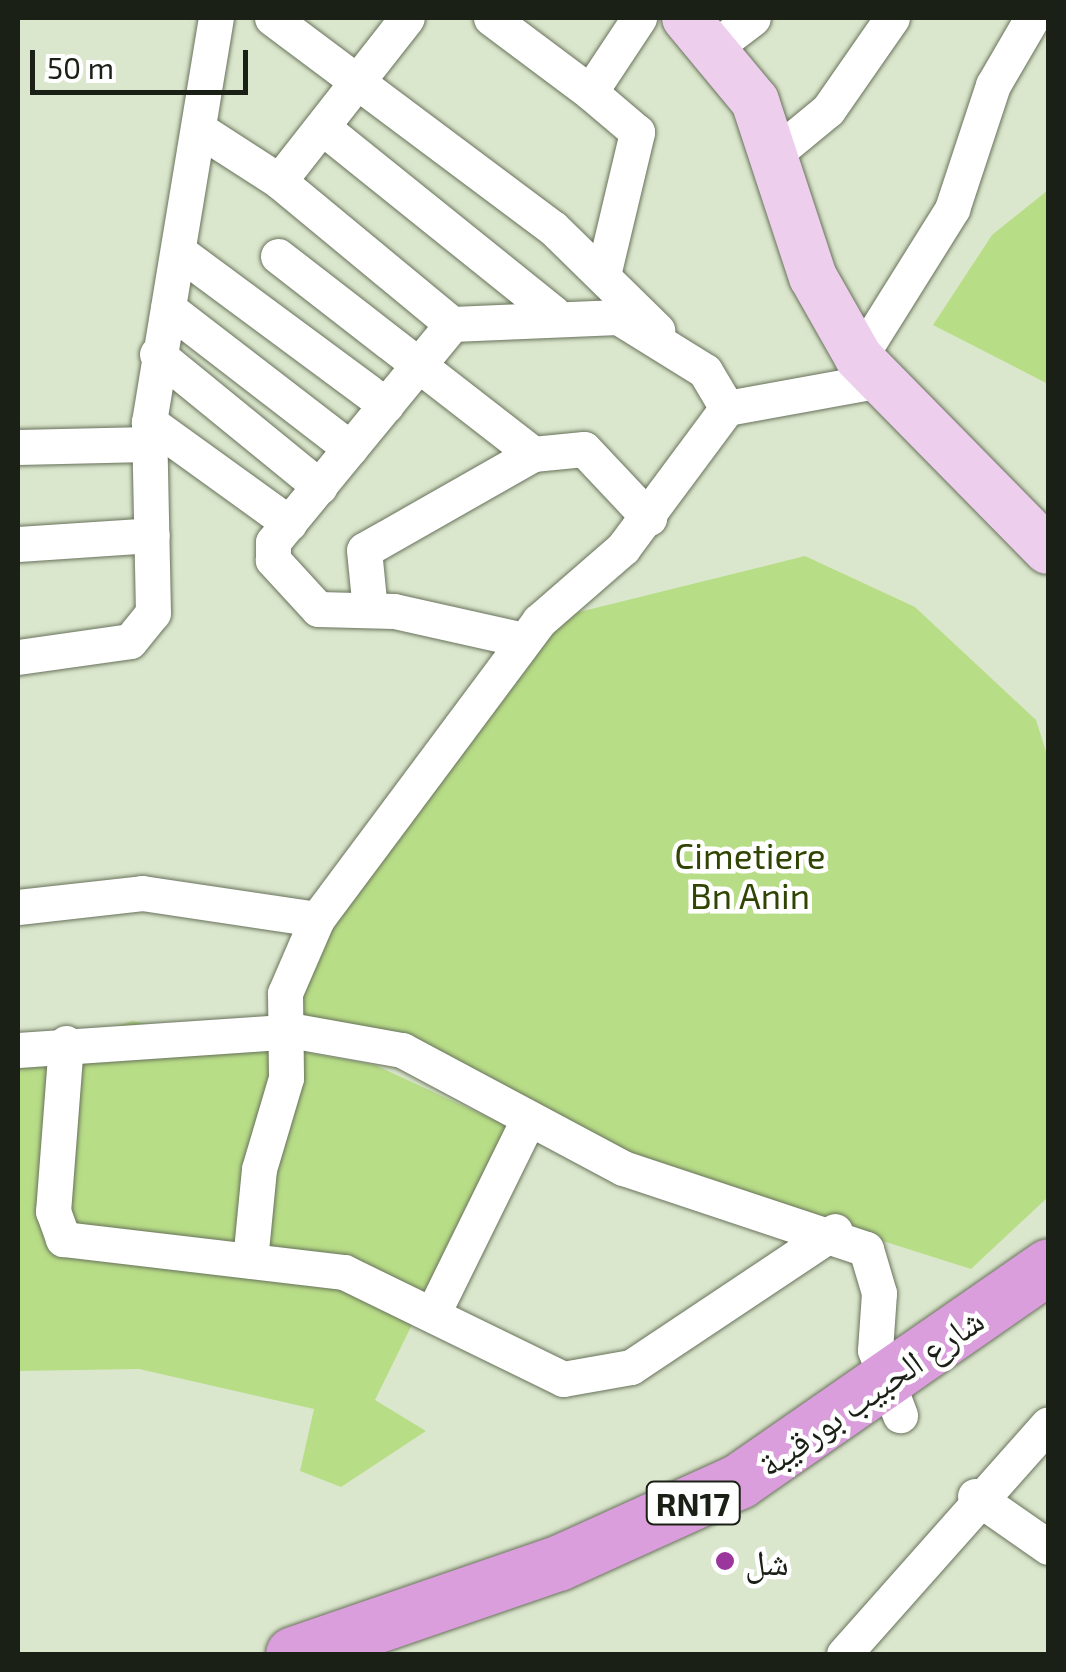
<!DOCTYPE html>
<meta charset="utf-8">
<style>
body{margin:0}
#map{position:relative;width:1066px;height:1672px;overflow:hidden;background:#dbe7cd;font-family:"Exo 2","Noto Naskh Arabic",sans-serif}
div>[style]{position:absolute}
.green>*{inset:0;background:#b8dd87}
.roads{filter:drop-shadow(0 0 2px #68725b) drop-shadow(0 0 2px #68725b)}
.minor>*{height:35px;margin:-17.5px;padding:0 17.5px;transform-origin:17.5px;border-radius:17.5px;background:#fff}
.secondary>*{height:48px;margin:-24px;padding:0 24px;transform-origin:24px;border-radius:24px;background:#edcfed}
.primary>*{height:55px;margin:-27.5px;padding:0 27.5px;transform-origin:27.5px;border-radius:27.5px;background:#db9edc}
.dots>*{width:28px;height:28px;translate:-50% -50%;box-sizing:border-box;border:5px solid #fff;border-radius:50%}
span{translate:-50% -50%;white-space:nowrap;text-align:center;line-height:1.15;-webkit-text-stroke:9px #fff;paint-order:stroke}
.shield-label span{padding:2px 8px;background:#fff;border:2px solid;border-radius:8px;-webkit-text-stroke-width:0}
.shield-label{font-size:32px;color:#1b2016;font-weight:700}
.park-label{font-size:35px;color:#304504}
.street-label{font-size:35px;color:#1b2016}
.poi-label{font-size:35px;color:#1b2016}
.left{translate:0 -50%;text-align:left}
.frame{position:absolute;inset:0;border:20px solid #1b2016;pointer-events:none}
.scale{position:absolute;left:30px;top:50px;width:218px;height:45px;box-sizing:border-box;border:5px solid #1b2016;border-top:0;padding-left:12px;font-size:30px;line-height:35px;white-space:nowrap;color:#1b2016;-webkit-text-stroke:8px #fff;paint-order:stroke}
</style>
<div id="map">
<div class="green">
<i style="clip-path:polygon(1048px 190px,1048px 384px,933px 325px,992px 235px)"></i>
<i style="clip-path:polygon(805px 556px,915px 607px,1036px 720px,1048px 758px,1048px 1197px,971px 1269px,700px 1183px,287px 1013px,316px 946px,559px 617px)"></i>
<i style="clip-path:polygon(132px 1021px,375px 1065px,509px 1127px,375px 1400px,426px 1431px,341px 1487px,300px 1471px,314px 1409px,139px 1369px,18px 1371px,18px 1061px)"></i>
</div>
<div class="roads">
<div class="minor">
<i style="left:272px;top:18px;width:351px;rotate:36.8deg"></i>
<i style="left:553px;top:228px;width:146px;rotate:44.4deg"></i>
<i style="left:491px;top:18px;width:124px;rotate:36.8deg"></i>
<i style="left:716px;top:46px;width:46px;rotate:-37.1deg"></i>
<i style="left:322px;top:127px;width:297px;rotate:38.8deg"></i>
<i style="left:200px;top:130px;width:94px;rotate:32.8deg"></i>
<i style="left:279px;top:181px;width:224px;rotate:39.6deg"></i>
<i style="left:777px;top:152px;width:66px;rotate:-39.5deg"></i>
<i style="left:828px;top:110px;width:112px;rotate:-55.2deg"></i>
<i style="left:279px;top:181px;width:207px;rotate:-51.9deg"></i>
<i style="left:182px;top:254px;width:254px;rotate:36.5deg"></i>
<i style="left:278px;top:256px;width:323px;rotate:37.8deg"></i>
<i style="left:533px;top:454px;width:194px;rotate:150.4deg"></i>
<i style="left:364px;top:550px;width:60px;rotate:84.3deg"></i>
<i style="left:604px;top:271px;width:143px;rotate:-76.6deg"></i>
<i style="left:637px;top:132px;width:62px;rotate:-139.6deg"></i>
<i style="left:590px;top:92px;width:89px;rotate:-56.5deg"></i>
<i style="left:168px;top:308px;width:230px;rotate:37.6deg"></i>
<i style="left:157px;top:354px;width:210px;rotate:39.2deg"></i>
<i style="left:859px;top:358px;width:176px;rotate:-58deg"></i>
<i style="left:952px;top:209px;width:131px;rotate:-71.7deg"></i>
<i style="left:993px;top:85px;width:78px;rotate:-59.8deg"></i>
<i style="left:149px;top:422px;width:173px;rotate:35.8deg"></i>
<i style="left:18px;top:447px;width:130px;rotate:-1.3deg"></i>
<i style="left:533px;top:454px;width:51px;rotate:-5.6deg"></i>
<i style="left:584px;top:449px;width:95px;rotate:46.7deg"></i>
<i style="left:18px;top:544px;width:134px;rotate:-3.8deg"></i>
<i style="left:524px;top:640px;width:133px;rotate:-167.4deg"></i>
<i style="left:394px;top:611px;width:76px;rotate:-178.5deg"></i>
<i style="left:318px;top:609px;width:67px;rotate:-132.6deg"></i>
<i style="left:273px;top:560px;width:18px;rotate:-90deg"></i>
<i style="left:273px;top:542px;width:282px;rotate:-50.6deg"></i>
<i style="left:452px;top:324px;width:166px;rotate:-2.4deg"></i>
<i style="left:618px;top:317px;width:102px;rotate:31.8deg"></i>
<i style="left:705px;top:371px;width:43px;rotate:59.3deg"></i>
<i style="left:727px;top:408px;width:151px;rotate:-10.3deg"></i>
<i style="left:18px;top:657px;width:113px;rotate:-8.1deg"></i>
<i style="left:130px;top:641px;width:36px;rotate:-51deg"></i>
<i style="left:153px;top:613px;width:191px;rotate:-91.2deg"></i>
<i style="left:149px;top:422px;width:410px;rotate:-80.6deg"></i>
<i style="left:18px;top:907px;width:125px;rotate:-6.4deg"></i>
<i style="left:142px;top:893px;width:177px;rotate:8.5deg"></i>
<i style="left:317px;top:919px;width:81px;rotate:113.4deg"></i>
<i style="left:285px;top:993px;width:85px;rotate:89.3deg"></i>
<i style="left:286px;top:1078px;width:95px;rotate:106.5deg"></i>
<i style="left:259px;top:1169px;width:92px;rotate:95.6deg"></i>
<i style="left:317px;top:919px;width:372px;rotate:-53.3deg"></i>
<i style="left:539px;top:621px;width:111px;rotate:-41deg"></i>
<i style="left:623px;top:548px;width:174px;rotate:-53.4deg"></i>
<i style="left:66px;top:1043px;width:169px;rotate:94.4deg"></i>
<i style="left:53px;top:1211px;width:30px;rotate:70deg"></i>
<i style="left:63px;top:1239px;width:283px;rotate:6.7deg"></i>
<i style="left:344px;top:1272px;width:244px;rotate:26deg"></i>
<i style="left:563px;top:1379px;width:69px;rotate:-10deg"></i>
<i style="left:631px;top:1367px;width:245px;rotate:-33.7deg"></i>
<i style="left:18px;top:1050px;width:278px;rotate:-3.9deg"></i>
<i style="left:295px;top:1031px;width:109px;rotate:10.1deg"></i>
<i style="left:402px;top:1050px;width:251px;rotate:28.1deg"></i>
<i style="left:623px;top:1168px;width:256px;rotate:18.4deg"></i>
<i style="left:866px;top:1249px;width:46px;rotate:73.5deg"></i>
<i style="left:879px;top:1293px;width:57px;rotate:94deg"></i>
<i style="left:875px;top:1350px;width:70px;rotate:69deg"></i>
<i style="left:434px;top:1311px;width:215px;rotate:-63.8deg"></i>
<i style="left:975px;top:1496px;width:89px;rotate:34.9deg"></i>
<i style="left:844px;top:1654px;width:307px;rotate:-48.4deg"></i>
</div>
<div class="secondary">
<i style="left:686px;top:18px;width:108px;rotate:50.3deg"></i>
<i style="left:755px;top:101px;width:185px;rotate:71.8deg"></i>
<i style="left:813px;top:277px;width:93px;rotate:60.4deg"></i>
<i style="left:859px;top:358px;width:269px;rotate:45.5deg"></i>
</div>
<div class="primary">
<i style="left:293px;top:1654px;width:280px;rotate:-19deg"></i>
<i style="left:558px;top:1563px;width:199px;rotate:-24.4deg"></i>
<i style="left:739px;top:1481px;width:376px;rotate:-34.8deg"></i>
</div>
</div>
<div class="dots">
<i style="left:725px;top:1561px;background:#9b379c"></i>
</div>
<div class="shield-label">
<span style="left:693px;top:1503px">RN17</span>
</div>
<div class="park-label">
<span style="left:750px;top:875px">Cimetiere<br>Bn Anin</span>
</div>
<div class="street-label">
<span style="left:870px;top:1391px;rotate:-35deg">شارع الحبيب بورقيبة</span>
</div>
<div class="poi-label">
<span class="left" style="left:745px;top:1561px">شل</span>
</div>
<div class="frame"></div>
<div class="scale">50 m</div>
</div>
